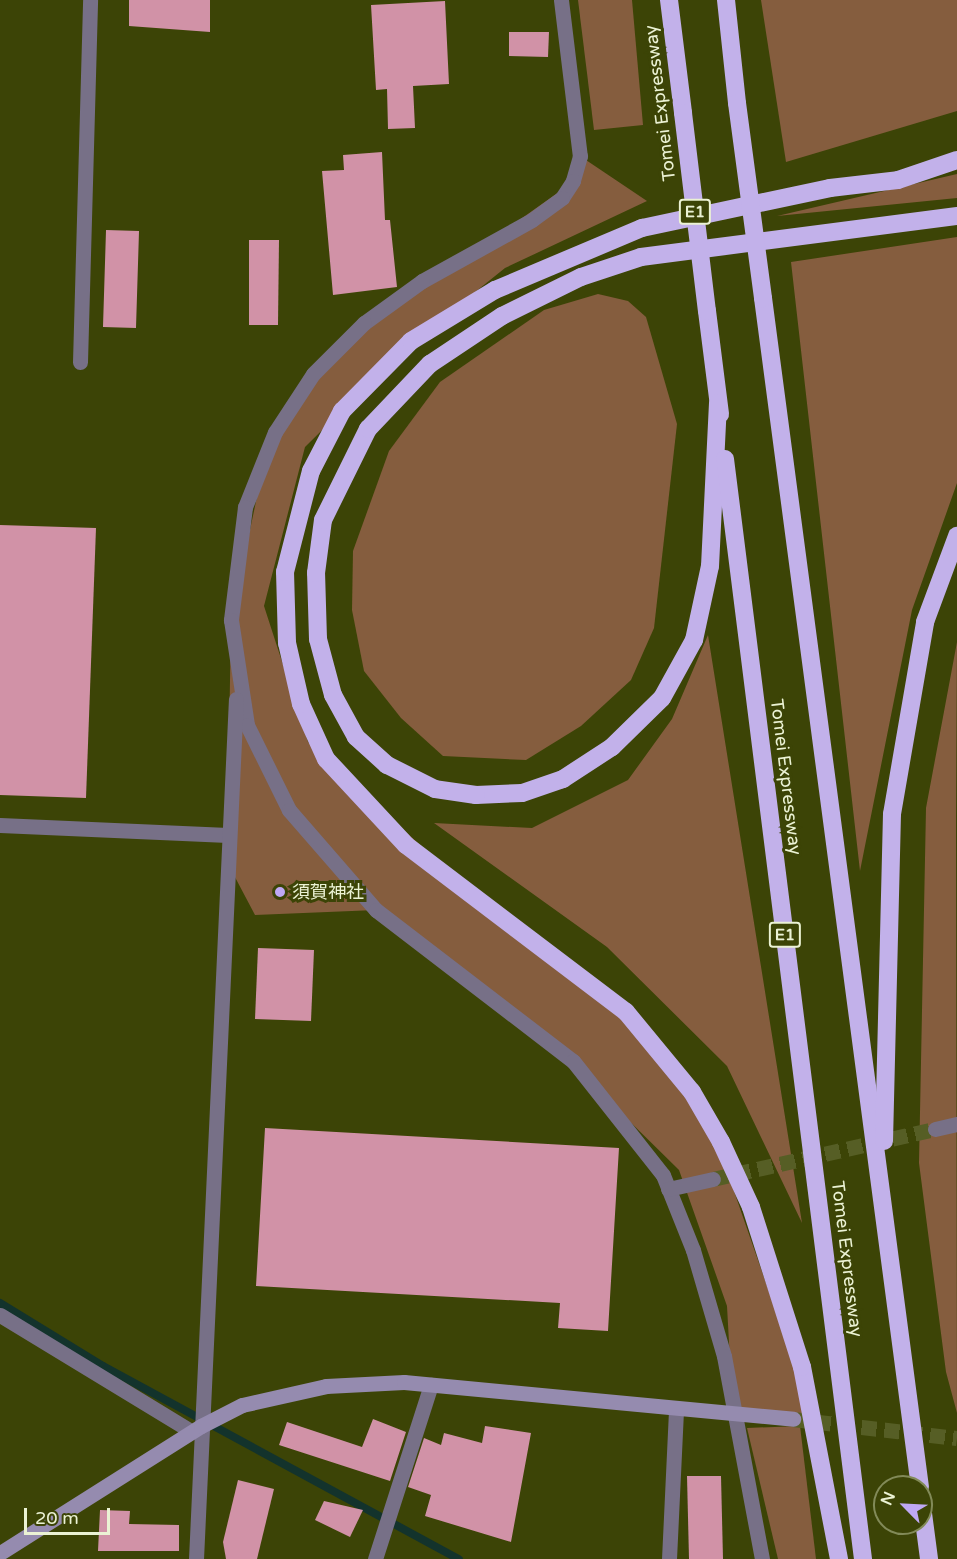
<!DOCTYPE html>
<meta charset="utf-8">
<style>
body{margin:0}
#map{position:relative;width:957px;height:1559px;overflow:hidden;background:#3c4406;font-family:"Varela Round","Noto Sans JP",sans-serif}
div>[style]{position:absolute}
.green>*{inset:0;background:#855d3e}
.stream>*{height:8px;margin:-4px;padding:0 4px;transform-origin:4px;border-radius:4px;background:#13332c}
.building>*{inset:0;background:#d192a7}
.street-tunnel>*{height:15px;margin-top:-7.5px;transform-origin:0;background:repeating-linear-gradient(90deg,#565e25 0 15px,transparent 0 23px)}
.secondary-tunnel>*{height:15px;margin-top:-7.5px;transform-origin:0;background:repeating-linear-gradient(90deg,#565e25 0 15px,transparent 0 23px)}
.street>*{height:15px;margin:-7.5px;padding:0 7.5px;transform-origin:7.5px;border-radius:7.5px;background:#777087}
.secondary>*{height:15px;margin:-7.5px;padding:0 7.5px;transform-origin:7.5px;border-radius:7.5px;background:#958baf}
.highway>*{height:18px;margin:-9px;padding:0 9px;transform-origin:9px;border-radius:9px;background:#c2b1ea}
.highway-bridge>*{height:18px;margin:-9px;padding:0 9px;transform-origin:9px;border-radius:9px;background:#c2b1ea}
.dots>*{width:16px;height:16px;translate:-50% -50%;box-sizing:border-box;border:3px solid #3c4406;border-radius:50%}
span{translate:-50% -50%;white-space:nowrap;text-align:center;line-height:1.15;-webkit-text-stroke:6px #3c4406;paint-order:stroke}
.shield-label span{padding:2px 4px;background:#3c4406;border:2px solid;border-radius:4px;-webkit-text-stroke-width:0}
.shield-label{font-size:16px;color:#ebf2d4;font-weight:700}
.street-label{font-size:18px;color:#ebf2d4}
.poi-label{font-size:18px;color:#ebf2d4}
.left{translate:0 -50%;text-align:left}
.north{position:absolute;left:873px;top:1475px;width:60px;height:60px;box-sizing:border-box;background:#3c4406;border:2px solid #828a58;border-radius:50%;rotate:294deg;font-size:16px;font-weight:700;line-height:24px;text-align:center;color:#ebf2d4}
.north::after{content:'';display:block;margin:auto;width:21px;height:27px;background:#bfa8f4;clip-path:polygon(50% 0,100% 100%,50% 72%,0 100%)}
.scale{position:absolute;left:24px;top:1508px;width:86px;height:27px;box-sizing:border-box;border:3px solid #ebf2d4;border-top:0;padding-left:8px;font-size:18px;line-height:21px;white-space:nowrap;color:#ebf2d4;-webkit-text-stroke:4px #3c4406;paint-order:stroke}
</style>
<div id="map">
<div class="green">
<i style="clip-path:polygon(578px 0,632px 0,643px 125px,594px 130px)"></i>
<i style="clip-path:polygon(761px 0,957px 0,957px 111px,786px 162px)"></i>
<i style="clip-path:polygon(580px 156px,647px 201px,505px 268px,403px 350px,305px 447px,264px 606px,308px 742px,482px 902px,643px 1029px,718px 1145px,811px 1413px,733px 1416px,727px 1306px,679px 1170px,549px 1042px,376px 910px,255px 915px,227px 862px,231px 620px,266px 454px,336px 350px,573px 182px)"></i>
<i style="clip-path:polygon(957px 174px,957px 198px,777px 216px)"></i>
<i style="clip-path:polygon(957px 237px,957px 483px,912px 610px,860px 871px,791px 262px)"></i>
<i style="clip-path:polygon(598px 294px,628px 301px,646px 317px,677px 424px,654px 628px,631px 680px,581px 726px,526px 760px,443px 756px,401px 718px,364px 671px,352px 610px,353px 551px,389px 451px,440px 382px,544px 310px)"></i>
<i style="clip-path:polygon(708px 635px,802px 1223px,727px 1066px,607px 947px,434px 823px,532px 828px,628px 780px,672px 719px)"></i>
<i style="clip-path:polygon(957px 642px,956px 823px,957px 1413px,946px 1372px,919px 1163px,926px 808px)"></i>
<i style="clip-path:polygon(800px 1426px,816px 1559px,778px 1559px,747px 1428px)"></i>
</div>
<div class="stream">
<i style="left:0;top:1303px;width:121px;rotate:31.5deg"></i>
<i style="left:103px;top:1366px;width:405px;rotate:28.5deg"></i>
</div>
<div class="building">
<i style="clip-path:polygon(129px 0,210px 0,210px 32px,129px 26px)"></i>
<i style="clip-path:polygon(445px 1px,449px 84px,413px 86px,415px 128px,388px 129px,387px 89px,376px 90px,371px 5px)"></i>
<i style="clip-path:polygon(509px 32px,549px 32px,548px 57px,509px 56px)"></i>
<i style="clip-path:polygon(382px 152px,385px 220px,390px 220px,397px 287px,333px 295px,322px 171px,344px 170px,343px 155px)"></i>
<i style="clip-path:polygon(106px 230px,139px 231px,136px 328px,103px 327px)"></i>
<i style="clip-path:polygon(249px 240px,279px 240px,278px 325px,249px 325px)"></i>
<i style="clip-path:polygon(0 525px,96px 528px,86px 798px,0 795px)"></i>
<i style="clip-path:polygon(258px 948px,314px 950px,311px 1021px,255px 1019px)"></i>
<i style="clip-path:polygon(265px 1128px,619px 1148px,608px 1331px,558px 1328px,560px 1303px,256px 1286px)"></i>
<i style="clip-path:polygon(373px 1419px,406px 1432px,390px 1481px,279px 1445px,287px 1422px,362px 1447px)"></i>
<i style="clip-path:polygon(485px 1426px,531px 1433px,511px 1542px,425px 1516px,431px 1495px,408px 1487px,424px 1438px,441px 1445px,444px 1433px,482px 1443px)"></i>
<i style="clip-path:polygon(687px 1476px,721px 1476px,723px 1559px,689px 1559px)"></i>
<i style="clip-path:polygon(238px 1480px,274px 1489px,257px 1559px,226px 1559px,223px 1542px)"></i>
<i style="clip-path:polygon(324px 1501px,363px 1510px,350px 1537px,315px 1520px)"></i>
<i style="clip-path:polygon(100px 1510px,130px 1511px,129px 1524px,179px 1525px,179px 1551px,98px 1551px)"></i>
</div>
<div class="street-tunnel">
<i style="left:713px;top:1179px;width:228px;rotate:-12.7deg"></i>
</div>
<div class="secondary-tunnel">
<i style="left:793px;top:1419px;width:165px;rotate:6.6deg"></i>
</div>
<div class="street">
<i style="left:561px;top:0;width:157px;rotate:83.1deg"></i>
<i style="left:580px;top:156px;width:26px;rotate:106deg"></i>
<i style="left:573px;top:181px;width:20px;rotate:123deg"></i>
<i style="left:562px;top:198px;width:37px;rotate:144deg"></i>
<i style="left:532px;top:220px;width:126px;rotate:151deg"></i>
<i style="left:422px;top:281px;width:72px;rotate:144.1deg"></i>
<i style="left:364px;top:323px;width:72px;rotate:135deg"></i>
<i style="left:313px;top:374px;width:69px;rotate:123.2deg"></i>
<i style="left:275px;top:432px;width:81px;rotate:111.8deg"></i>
<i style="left:245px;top:507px;width:114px;rotate:97.1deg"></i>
<i style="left:231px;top:620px;width:106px;rotate:81.3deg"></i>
<i style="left:247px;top:725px;width:95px;rotate:63.7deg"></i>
<i style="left:289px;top:810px;width:133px;rotate:49deg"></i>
<i style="left:376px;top:910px;width:248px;rotate:37.5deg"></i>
<i style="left:573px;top:1061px;width:145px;rotate:51.7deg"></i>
<i style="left:663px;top:1175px;width:81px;rotate:68.2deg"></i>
<i style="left:693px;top:1250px;width:110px;rotate:73.7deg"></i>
<i style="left:724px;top:1356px;width:207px;rotate:79.4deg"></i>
<i style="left:80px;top:362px;width:362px;rotate:-88.4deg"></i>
<i style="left:0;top:825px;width:228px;rotate:2.5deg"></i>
<i style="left:935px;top:1129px;width:23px;rotate:-13deg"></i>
<i style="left:668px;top:1189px;width:46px;rotate:-12.5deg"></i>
<i style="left:0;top:1315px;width:223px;rotate:31.3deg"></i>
<i style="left:196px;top:1559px;width:861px;rotate:-87.34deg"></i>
<i style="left:375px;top:1559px;width:183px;rotate:-72.2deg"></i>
<i style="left:669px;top:1559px;width:148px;rotate:-87.3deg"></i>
</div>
<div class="secondary">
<i style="left:0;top:1553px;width:238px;rotate:-32.3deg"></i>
<i style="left:201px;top:1426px;width:46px;rotate:-27.1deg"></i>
<i style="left:242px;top:1405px;width:86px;rotate:-12.7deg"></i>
<i style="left:326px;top:1386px;width:78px;rotate:-2.9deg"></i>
<i style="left:404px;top:1382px;width:391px;rotate:5.4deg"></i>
</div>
<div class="highway">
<i style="left:669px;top:0;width:114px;rotate:82.9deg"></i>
<i style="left:726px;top:0;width:104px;rotate:83.9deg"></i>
<i style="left:763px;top:298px;width:1199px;rotate:82.48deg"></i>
<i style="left:707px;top:311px;width:104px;rotate:82.8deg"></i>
<i style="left:718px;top:403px;width:163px;rotate:92.8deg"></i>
<i style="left:710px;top:566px;width:76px;rotate:102.2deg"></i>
<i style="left:694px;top:640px;width:66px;rotate:118.9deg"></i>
<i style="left:662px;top:698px;width:70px;rotate:135.6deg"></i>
<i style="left:612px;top:747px;width:59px;rotate:146.9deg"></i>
<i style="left:563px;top:779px;width:43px;rotate:161.1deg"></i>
<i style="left:522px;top:793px;width:46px;rotate:177.5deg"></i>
<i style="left:476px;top:795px;width:41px;rotate:-171.7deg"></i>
<i style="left:435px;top:789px;width:54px;rotate:-153.4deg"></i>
<i style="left:387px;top:765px;width:42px;rotate:-137.9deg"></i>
<i style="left:356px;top:737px;width:48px;rotate:-118.7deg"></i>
<i style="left:333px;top:695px;width:58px;rotate:-105deg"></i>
<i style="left:318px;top:639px;width:66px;rotate:-91.7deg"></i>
<i style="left:316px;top:573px;width:53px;rotate:-82.5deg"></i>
<i style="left:323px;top:520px;width:102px;rotate:-63.7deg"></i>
<i style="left:368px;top:429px;width:90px;rotate:-46.4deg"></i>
<i style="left:430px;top:364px;width:87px;rotate:-33.7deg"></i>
<i style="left:502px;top:316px;width:88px;rotate:-26.3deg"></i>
<i style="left:581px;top:277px;width:63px;rotate:-18.4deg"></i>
<i style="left:641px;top:257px;width:319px;rotate:-7.4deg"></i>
<i style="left:725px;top:459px;width:1109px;rotate:82.85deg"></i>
<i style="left:884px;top:1141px;width:327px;rotate:-88.6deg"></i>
<i style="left:892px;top:814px;width:195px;rotate:-80.2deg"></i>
<i style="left:925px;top:622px;width:92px;rotate:-69.6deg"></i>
<i style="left:921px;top:1498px;width:62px;rotate:82.5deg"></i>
<i style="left:839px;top:1559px;width:196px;rotate:-100.9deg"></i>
<i style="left:802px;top:1367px;width:168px;rotate:-107.7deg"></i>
<i style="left:751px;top:1207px;width:72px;rotate:-114.8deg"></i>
<i style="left:721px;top:1142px;width:58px;rotate:-120.1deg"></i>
<i style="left:692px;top:1092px;width:104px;rotate:-129.5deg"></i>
<i style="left:626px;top:1012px;width:276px;rotate:-142.8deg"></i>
<i style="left:406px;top:845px;width:117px;rotate:-132.9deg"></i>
<i style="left:326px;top:759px;width:60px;rotate:-114.4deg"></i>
<i style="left:301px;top:704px;width:63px;rotate:-102.9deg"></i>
<i style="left:287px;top:643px;width:71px;rotate:-91.6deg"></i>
<i style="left:285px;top:572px;width:104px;rotate:-75.6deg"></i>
<i style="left:311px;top:471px;width:68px;rotate:-62.7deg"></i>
<i style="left:342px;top:411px;width:98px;rotate:-45.4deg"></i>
<i style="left:411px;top:341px;width:98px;rotate:-31.3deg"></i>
<i style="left:495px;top:290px;width:160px;rotate:-22.9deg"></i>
<i style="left:642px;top:228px;width:192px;rotate:-12deg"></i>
<i style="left:830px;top:188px;width:68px;rotate:-6.7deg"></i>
<i style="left:898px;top:180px;width:62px;rotate:-18.7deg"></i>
</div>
<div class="highway-bridge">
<i style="left:737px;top:103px;width:197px;rotate:82.4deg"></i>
<i style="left:683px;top:113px;width:199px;rotate:83.1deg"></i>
</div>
<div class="dots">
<i style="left:280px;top:892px;background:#bfa8f4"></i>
</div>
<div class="shield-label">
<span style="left:695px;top:212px">E1</span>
<span style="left:785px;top:935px">E1</span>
</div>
<div class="street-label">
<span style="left:660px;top:103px;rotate:-97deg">Tomei Expressway</span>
<span style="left:786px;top:777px;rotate:83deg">Tomei Expressway</span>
<span style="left:847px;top:1259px;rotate:83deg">Tomei Expressway</span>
</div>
<div class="poi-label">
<span class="left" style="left:292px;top:892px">須賀神社</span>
</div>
<div class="north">N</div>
<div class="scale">20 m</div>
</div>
